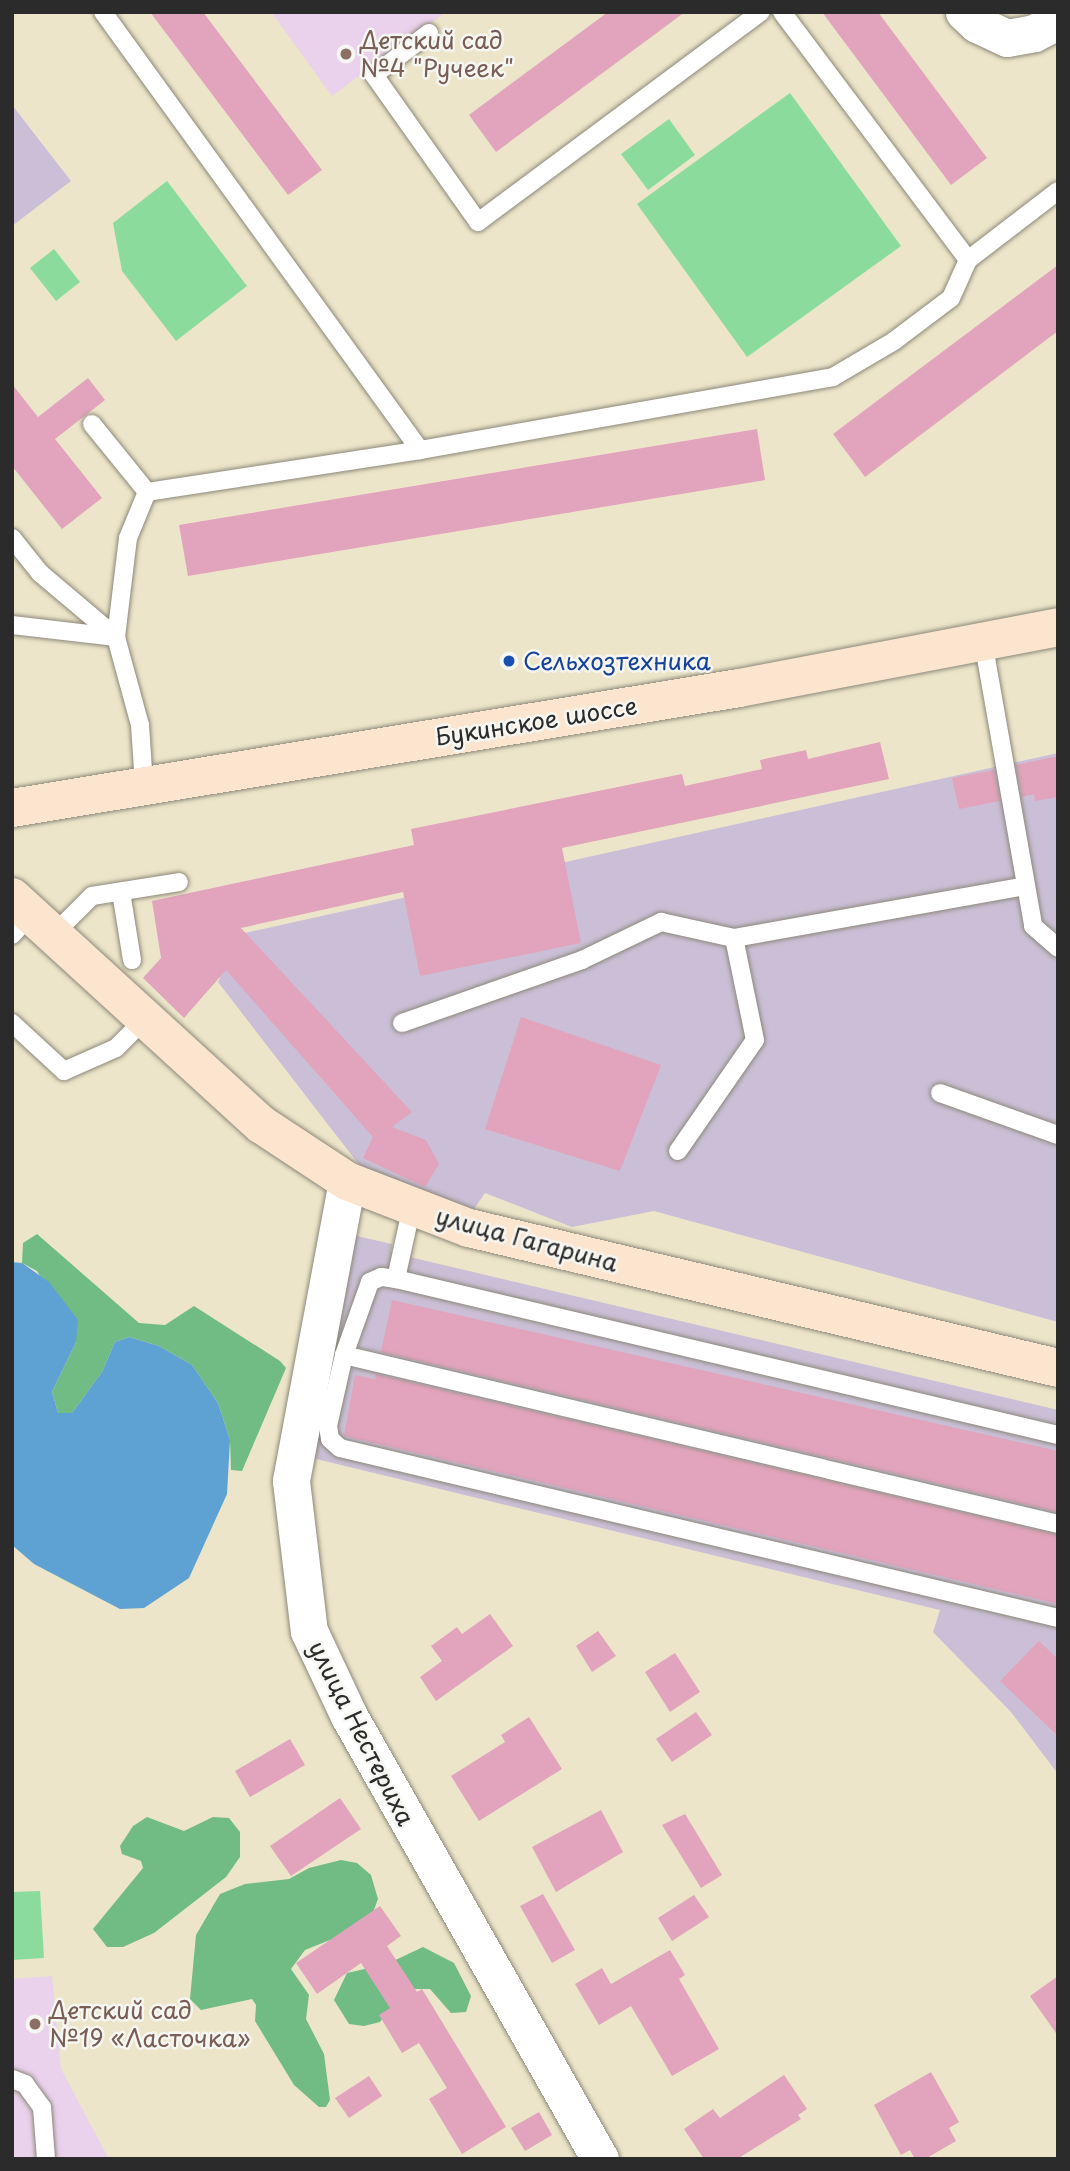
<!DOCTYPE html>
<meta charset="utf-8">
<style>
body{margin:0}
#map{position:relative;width:1070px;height:2171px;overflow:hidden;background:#ece5c9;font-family:"Playpen Sans",sans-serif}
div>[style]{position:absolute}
.built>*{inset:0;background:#ead1ec}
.industrial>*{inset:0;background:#cabfd6}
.green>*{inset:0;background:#8bdc9c}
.forest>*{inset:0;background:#70bc84}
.water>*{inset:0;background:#5da2d2}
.building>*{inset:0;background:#e1a4bc}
.roads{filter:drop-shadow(0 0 2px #8c887a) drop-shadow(0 0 2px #8c887a)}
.lane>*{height:18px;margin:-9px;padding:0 9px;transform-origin:9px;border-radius:9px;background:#fff}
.street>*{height:37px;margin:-18.5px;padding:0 18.5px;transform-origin:18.5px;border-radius:18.5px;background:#fff}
.secondary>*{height:38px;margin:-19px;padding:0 19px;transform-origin:19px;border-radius:19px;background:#fbe5cf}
.dots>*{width:19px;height:19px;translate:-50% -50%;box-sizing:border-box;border:4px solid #f6f6f2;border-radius:50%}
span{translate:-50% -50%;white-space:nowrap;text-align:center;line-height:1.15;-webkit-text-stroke:5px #f6f6f2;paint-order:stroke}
.education-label{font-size:24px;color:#785e54}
.left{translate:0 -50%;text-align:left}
.transit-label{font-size:24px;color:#164399}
.street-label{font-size:24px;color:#2b2b2b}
.frame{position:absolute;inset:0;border:14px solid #2b2b2b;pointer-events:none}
</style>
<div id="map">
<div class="built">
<i style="clip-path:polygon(271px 12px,446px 12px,332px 96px)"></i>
<i style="clip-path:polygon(52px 1976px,61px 2069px,109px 2159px,12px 2159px,12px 1979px)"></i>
</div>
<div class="industrial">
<i style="clip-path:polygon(12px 105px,71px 181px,12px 226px)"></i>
<i style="clip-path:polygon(1058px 753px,1058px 1322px,654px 1211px,572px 1227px,485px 1193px,472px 1212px,360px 1166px,218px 982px,240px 934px)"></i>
<i style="clip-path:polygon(348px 1234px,392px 1244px,391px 1252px,401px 1255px,1058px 1410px,1058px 1774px,1011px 1712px,933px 1632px,940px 1610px,308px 1457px)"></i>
</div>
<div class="green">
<i style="clip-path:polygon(790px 93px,901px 246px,747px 357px,637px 204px)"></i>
<i style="clip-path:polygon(669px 119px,695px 155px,648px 190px,621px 154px)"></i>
<i style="clip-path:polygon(167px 181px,247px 286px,176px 341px,122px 271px,113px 223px)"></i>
<i style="clip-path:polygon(54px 249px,80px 282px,56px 301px,30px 268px)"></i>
<i style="clip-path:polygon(40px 1891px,44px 1958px,12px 1960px,12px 1892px)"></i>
</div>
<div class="forest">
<i style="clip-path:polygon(37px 1234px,139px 1323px,165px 1325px,194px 1306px,280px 1361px,286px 1368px,242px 1471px,231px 1470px,230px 1440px,218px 1403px,192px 1365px,159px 1346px,129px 1337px,115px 1342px,102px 1372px,72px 1413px,58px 1413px,52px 1392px,76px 1342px,37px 1271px,22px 1263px,23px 1243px)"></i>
<i style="clip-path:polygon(147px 1817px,184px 1831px,213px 1817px,229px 1818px,240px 1832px,240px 1857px,226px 1877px,154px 1933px,123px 1947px,107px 1947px,93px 1929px,143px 1868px,141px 1861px,122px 1854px,120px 1846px,133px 1826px)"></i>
<i style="clip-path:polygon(341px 1860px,357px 1863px,371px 1875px,378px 1899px,372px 1915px,345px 1934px,305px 1950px,291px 1969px,309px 1995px,306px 2019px,324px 2054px,330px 2100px,326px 2107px,319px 2107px,294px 2085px,255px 2021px,256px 2005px,252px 1999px,201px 2010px,190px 1999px,196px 1935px,220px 1894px,245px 1884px,289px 1879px,309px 1868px)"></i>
<i style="clip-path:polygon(423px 1947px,454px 1963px,471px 1996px,466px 2012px,451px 2013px,430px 1989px,414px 1989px,399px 1996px,380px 2022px,364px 2026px,349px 2024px,334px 2000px,347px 1973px,387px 1964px)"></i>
</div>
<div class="water">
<i style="clip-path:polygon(12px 1262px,22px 1263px,49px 1282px,78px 1320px,76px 1342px,52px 1392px,58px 1413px,72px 1413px,102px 1372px,115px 1342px,129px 1337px,159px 1346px,192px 1365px,218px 1403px,230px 1440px,227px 1494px,189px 1578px,144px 1608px,120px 1609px,34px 1564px,12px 1545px)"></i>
</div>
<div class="building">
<i style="clip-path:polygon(150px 12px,203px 12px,322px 170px,288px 195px)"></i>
<i style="clip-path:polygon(608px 12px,685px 12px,496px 152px,469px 115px)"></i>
<i style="clip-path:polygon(822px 12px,878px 12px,987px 158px,951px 185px)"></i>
<i style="clip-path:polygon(1058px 265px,1058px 331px,865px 477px,833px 434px)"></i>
<i style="clip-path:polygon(88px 378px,105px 400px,55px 439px,102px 498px,62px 529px,12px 466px,12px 384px,38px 417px)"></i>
<i style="clip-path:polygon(757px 429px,765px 480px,188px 576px,179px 525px)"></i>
<i style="clip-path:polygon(880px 742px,889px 779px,562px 848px,581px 943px,420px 976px,403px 892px,241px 928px,412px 1112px,392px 1127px,426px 1140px,439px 1164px,425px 1187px,363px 1158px,373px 1137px,226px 970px,184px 1018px,143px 978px,161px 958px,152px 901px,414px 845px,411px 829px,682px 774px,685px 786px,762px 769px,760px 760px,806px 750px,808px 759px)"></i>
<i style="clip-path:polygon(1058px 756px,1058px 797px,1035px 801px,1034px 794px,1022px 797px,1016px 765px)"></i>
<i style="clip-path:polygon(994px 770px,1000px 801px,959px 809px,952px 778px)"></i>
<i style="clip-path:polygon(521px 1017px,661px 1065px,620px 1171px,485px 1129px)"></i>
<i style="clip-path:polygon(392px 1300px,1058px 1451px,1058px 1512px,381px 1352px)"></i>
<i style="clip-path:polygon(376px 1374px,1058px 1535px,1058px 1604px,344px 1436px,355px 1375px,375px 1379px)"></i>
<i style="clip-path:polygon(490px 1614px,513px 1646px,436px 1701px,420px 1677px,442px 1661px,431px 1646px,457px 1627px,462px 1634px)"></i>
<i style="clip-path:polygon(598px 1631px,616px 1656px,592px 1672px,576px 1646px)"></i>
<i style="clip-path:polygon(1039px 1641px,1058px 1659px,1058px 1736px,1000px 1681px)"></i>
<i style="clip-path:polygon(675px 1653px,700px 1692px,670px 1712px,645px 1672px)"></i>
<i style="clip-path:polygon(696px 1712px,712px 1735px,672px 1762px,656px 1739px)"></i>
<i style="clip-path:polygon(529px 1717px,562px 1769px,479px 1821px,451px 1776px,505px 1742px,501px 1735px)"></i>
<i style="clip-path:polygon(290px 1739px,305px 1765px,250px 1797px,235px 1771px)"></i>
<i style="clip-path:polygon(340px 1798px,361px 1829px,291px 1876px,270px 1846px)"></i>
<i style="clip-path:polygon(601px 1810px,623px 1852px,556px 1892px,532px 1847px)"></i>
<i style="clip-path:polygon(685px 1814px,722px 1875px,701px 1888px,662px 1825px)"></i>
<i style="clip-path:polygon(543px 1894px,575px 1950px,552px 1963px,520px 1906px)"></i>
<i style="clip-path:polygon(694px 1895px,709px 1917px,672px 1941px,658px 1918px)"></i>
<i style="clip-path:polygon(380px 1906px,401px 1936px,387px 1946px,417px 1992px,422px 1989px,506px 2127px,462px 2154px,429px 2099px,447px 2088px,419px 2043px,402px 2053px,379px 2015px,390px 2008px,361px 1963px,317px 1994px,296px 1963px)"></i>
<i style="clip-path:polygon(670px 1950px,685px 1975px,679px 1979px,719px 2049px,672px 2076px,631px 2006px,599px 2025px,575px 1984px,602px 1968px,611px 1984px)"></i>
<i style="clip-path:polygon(1058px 1976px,1058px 2036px,1030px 1996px)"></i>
<i style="clip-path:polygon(931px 2072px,959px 2122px,949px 2128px,956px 2141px,925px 2159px,915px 2159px,910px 2150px,901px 2155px,874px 2105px)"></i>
<i style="clip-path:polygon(784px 2075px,807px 2109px,798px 2115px,801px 2119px,737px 2159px,704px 2159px,684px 2129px,713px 2109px,720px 2118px)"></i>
<i style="clip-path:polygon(369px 2076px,382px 2096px,349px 2118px,335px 2098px)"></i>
<i style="clip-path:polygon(539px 2112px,552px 2135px,525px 2151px,511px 2128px)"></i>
</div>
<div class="roads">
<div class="lane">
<i style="left:103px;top:12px;width:541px;rotate:54.11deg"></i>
<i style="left:782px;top:12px;width:310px;rotate:53.1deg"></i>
<i style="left:429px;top:33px;width:69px;rotate:142.6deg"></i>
<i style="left:374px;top:75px;width:180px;rotate:54.7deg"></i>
<i style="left:478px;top:222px;width:352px;rotate:-36.6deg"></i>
<i style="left:92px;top:424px;width:87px;rotate:51deg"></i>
<i style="left:12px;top:538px;width:45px;rotate:51.3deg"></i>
<i style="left:40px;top:573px;width:99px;rotate:40.1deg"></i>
<i style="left:12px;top:625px;width:105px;rotate:6.6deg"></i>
<i style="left:983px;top:641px;width:289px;rotate:80deg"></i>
<i style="left:1033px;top:926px;width:33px;rotate:41deg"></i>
<i style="left:144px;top:785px;width:60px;rotate:-93.8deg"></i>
<i style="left:140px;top:725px;width:91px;rotate:-105.3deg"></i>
<i style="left:116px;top:637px;width:100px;rotate:-83.1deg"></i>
<i style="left:128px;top:538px;width:50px;rotate:-67.6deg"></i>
<i style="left:147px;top:492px;width:276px;rotate:-8.7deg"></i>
<i style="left:420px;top:450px;width:419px;rotate:-10deg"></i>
<i style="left:833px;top:377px;width:71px;rotate:-30.5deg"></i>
<i style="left:894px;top:341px;width:71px;rotate:-37deg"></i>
<i style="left:951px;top:298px;width:42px;rotate:-65.9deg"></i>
<i style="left:968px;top:260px;width:113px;rotate:-37.5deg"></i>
<i style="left:121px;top:892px;width:69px;rotate:80.8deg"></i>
<i style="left:12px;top:935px;width:25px;rotate:-48deg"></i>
<i style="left:52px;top:936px;width:57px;rotate:-45deg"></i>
<i style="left:92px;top:896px;width:88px;rotate:-9.1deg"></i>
<i style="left:12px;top:1023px;width:71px;rotate:42.7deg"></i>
<i style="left:64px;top:1071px;width:57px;rotate:-23.9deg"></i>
<i style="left:116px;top:1048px;width:41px;rotate:-45deg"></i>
<i style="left:402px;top:1023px;width:191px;rotate:-19.3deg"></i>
<i style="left:582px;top:960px;width:88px;rotate:-25.7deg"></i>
<i style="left:661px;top:922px;width:75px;rotate:12.4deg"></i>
<i style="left:734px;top:938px;width:296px;rotate:-10.1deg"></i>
<i style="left:940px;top:1093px;width:125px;rotate:19.6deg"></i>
<i style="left:678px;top:1151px;width:135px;rotate:-55.3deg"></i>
<i style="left:755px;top:1040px;width:104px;rotate:-101.6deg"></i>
<i style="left:412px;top:1206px;width:75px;rotate:102.4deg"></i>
<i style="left:396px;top:1279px;width:680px;rotate:13.26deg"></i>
<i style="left:396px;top:1279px;width:15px;rotate:-172deg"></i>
<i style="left:381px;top:1277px;width:12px;rotate:156deg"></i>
<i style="left:370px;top:1282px;width:77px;rotate:109.6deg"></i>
<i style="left:344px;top:1355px;width:73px;rotate:102.7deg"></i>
<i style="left:328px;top:1426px;width:13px;rotate:81deg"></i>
<i style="left:330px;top:1439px;width:13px;rotate:42deg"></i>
<i style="left:340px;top:1448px;width:738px;rotate:13.32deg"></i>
<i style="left:344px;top:1355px;width:734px;rotate:13.32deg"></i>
<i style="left:12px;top:2079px;width:14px;rotate:21deg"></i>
<i style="left:25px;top:2084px;width:29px;rotate:54deg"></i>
<i style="left:42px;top:2107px;width:52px;rotate:85.6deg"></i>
</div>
<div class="street">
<i style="left:964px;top:12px;width:18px;rotate:43deg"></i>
<i style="left:977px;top:24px;width:33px;rotate:25deg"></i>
<i style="left:1007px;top:38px;width:27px;rotate:-10deg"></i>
<i style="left:1034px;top:33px;width:27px;rotate:-27deg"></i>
<i style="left:347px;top:1181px;width:305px;rotate:100.6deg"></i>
<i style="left:291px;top:1481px;width:151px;rotate:83.2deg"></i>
<i style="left:309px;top:1631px;width:94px;rotate:64.8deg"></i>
<i style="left:349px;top:1716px;width:509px;rotate:60.46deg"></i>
</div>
<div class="secondary">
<i style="left:12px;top:808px;width:737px;rotate:-9.37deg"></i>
<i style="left:739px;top:688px;width:325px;rotate:-10.8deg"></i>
<i style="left:12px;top:897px;width:338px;rotate:42.4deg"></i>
<i style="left:262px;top:1125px;width:102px;rotate:33.4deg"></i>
<i style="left:347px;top:1181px;width:131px;rotate:21.1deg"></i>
<i style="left:469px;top:1228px;width:605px;rotate:13.37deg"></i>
</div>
</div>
<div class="dots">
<i style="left:346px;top:54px;background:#8d6e63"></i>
<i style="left:509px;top:661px;background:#1a4fb4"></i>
<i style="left:35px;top:2024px;background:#8d6e63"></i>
</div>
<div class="education-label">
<span class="left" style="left:360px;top:54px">Детский сад<br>№4 "Ручеек"</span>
<span class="left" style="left:49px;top:2024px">Детский сад<br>№19 «Ласточка»</span>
</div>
<div class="transit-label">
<span class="left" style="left:523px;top:661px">Сельхозтехника</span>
</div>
<div class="street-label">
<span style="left:536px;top:721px;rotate:-9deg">Букинское шоссе</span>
<span style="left:527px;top:1239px;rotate:15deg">улица Гагарина</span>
<span style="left:362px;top:1733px;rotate:63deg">улица Нестериха</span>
</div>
<div class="frame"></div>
</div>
